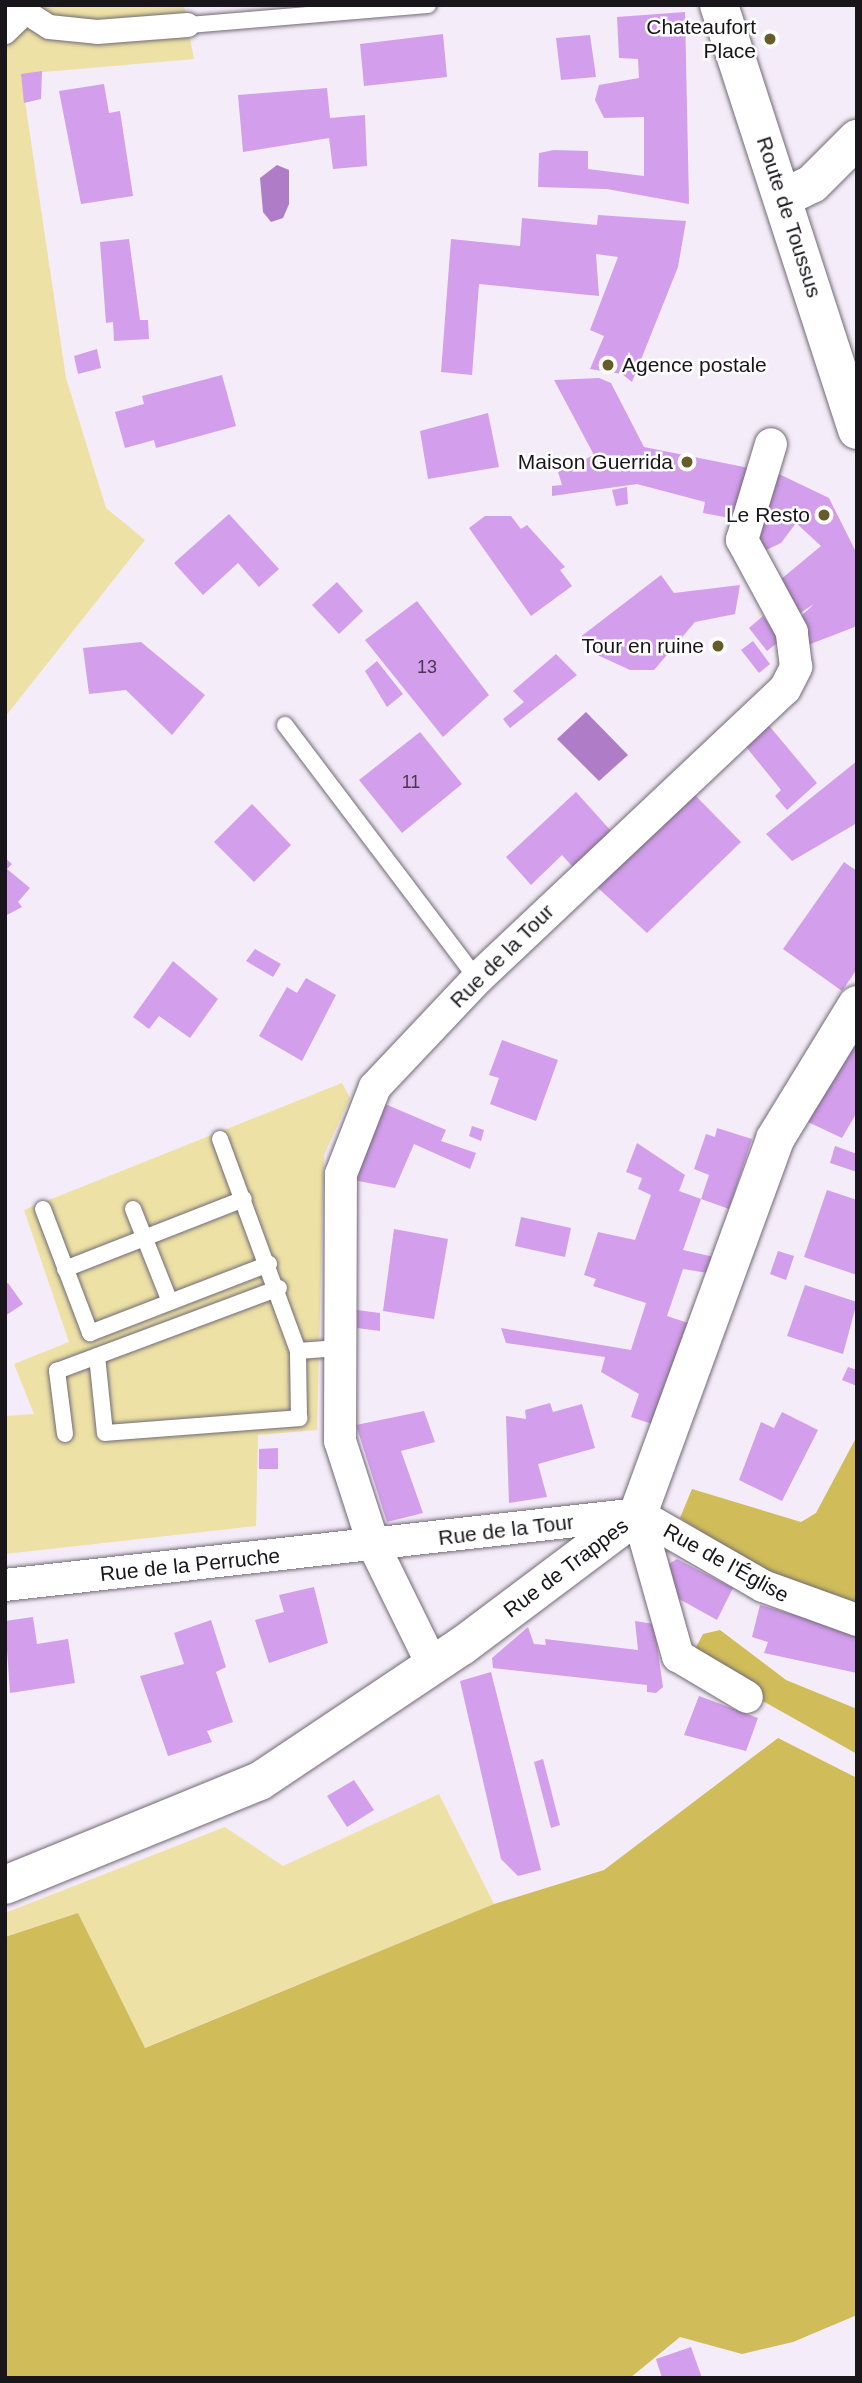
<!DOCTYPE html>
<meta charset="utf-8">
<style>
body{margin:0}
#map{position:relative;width:862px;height:2383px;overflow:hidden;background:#f5ecf9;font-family:Arial,sans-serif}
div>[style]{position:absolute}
.green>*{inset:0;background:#ede1a5}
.forest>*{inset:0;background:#d0bc59}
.water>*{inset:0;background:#af7cc7}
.building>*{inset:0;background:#d39eec}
.roads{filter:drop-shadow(0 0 2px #716a75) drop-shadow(0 0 2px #716a75)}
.service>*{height:16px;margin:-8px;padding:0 8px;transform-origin:8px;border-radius:8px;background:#fff}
.pedestrian>*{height:24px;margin:-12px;padding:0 12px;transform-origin:12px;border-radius:12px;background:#fff}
.minor>*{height:32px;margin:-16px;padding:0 16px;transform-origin:16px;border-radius:16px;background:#fff}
.tertiary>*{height:38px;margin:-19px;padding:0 19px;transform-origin:19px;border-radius:19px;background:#fff}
.dots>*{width:19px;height:19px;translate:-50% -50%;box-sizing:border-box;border:4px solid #fff;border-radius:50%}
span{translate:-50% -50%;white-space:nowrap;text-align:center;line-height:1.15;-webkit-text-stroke:5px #fff;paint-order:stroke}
.number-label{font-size:18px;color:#48384f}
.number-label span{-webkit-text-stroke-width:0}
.poi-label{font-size:21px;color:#19161b}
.right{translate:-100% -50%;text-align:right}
.left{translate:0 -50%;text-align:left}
.street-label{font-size:21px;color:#19161b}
.frame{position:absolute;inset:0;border:7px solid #19161b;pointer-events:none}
</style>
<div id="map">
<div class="green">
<i style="clip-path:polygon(5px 5px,184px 5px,194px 59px,21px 74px,66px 378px,106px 508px,145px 540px,5px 717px)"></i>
<i style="clip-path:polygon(342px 1083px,350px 1098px,324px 1155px,317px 1430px,258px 1435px,256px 1526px,5px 1554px,5px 1416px,34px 1414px,14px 1364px,69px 1342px,24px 1210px)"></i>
<i style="clip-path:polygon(439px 1794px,494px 1904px,144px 2048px,78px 1913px,5px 1937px,5px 1913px,225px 1827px,283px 1866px)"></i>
</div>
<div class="forest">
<i style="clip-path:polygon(857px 1436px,857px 1604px,762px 1571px,680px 1518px,692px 1489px,801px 1522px,816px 1513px)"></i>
<i style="clip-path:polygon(720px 1630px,786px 1680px,857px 1709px,857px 1754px,706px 1669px,694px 1651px,703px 1634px)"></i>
<i style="clip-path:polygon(778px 1738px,857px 1778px,857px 2315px,793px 2342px,742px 2354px,680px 2337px,630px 2378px,5px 2378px,5px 1937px,78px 1913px,145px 2048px,494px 1904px,604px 1870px)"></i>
</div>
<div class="water">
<i style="clip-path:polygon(277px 165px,289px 170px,289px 204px,283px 218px,271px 222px,263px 212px,260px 178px)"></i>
<i style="clip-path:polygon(586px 712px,628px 755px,599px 781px,557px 739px)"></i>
</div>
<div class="building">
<i style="clip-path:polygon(685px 12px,689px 204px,607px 189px,538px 187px,539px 153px,554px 150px,588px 151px,588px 169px,644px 176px,644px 117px,604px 118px,595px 100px,599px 85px,639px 78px,638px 59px,619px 58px,617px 17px)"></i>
<i style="clip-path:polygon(443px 34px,447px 77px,364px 86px,360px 44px)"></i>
<i style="clip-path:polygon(590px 35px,596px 77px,561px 80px,556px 38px)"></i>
<i style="clip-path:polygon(42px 71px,41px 99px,24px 103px,21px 74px)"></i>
<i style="clip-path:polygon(104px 84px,109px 113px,120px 111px,133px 196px,81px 204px,59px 91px)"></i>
<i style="clip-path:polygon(327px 88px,330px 118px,365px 115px,367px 166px,333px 169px,329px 138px,243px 152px,238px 95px)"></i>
<i style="clip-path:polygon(598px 215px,686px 221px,678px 267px,632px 382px,622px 374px,590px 369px,604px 336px,590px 330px,618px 257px,596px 254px,599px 296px,479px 284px,472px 375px,441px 372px,451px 239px,520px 246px,522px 218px,597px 225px)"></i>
<i style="clip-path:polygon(129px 239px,140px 320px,148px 320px,149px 339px,114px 341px,113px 322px,106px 323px,100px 242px)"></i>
<i style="clip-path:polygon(97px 349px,101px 368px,78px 374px,74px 356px)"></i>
<i style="clip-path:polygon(222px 375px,236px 426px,156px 448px,154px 440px,125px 448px,115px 412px,144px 404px,142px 396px)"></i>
<i style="clip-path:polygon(599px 378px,611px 383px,644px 447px,749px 468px,735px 519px,703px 513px,705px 502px,637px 484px,552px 496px,552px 486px,562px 485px,558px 472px,594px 455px,554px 380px)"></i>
<i style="clip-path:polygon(488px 413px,499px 467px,428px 479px,420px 431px)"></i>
<i style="clip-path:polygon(779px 474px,829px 498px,857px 554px,857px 626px,808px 645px,798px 619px,814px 604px,797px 615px,780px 580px,821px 546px,796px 523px,781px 543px,764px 551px,754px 533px)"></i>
<i style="clip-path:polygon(627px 487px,628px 504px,616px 506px,612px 490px)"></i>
<i style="clip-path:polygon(229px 514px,279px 569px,259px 587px,238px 563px,203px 595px,174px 563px)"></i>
<i style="clip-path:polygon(485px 516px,511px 516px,521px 529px,527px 525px,565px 567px,560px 570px,572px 586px,531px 616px,469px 528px)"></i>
<i style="clip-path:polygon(661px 575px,674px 593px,740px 585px,735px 614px,695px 622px,654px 670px,630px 670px,593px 653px,579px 638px)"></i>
<i style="clip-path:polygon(337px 582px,363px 611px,339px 634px,312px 605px)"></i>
<i style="clip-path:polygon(417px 601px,489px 695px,443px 737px,365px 640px)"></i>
<i style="clip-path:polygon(763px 616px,781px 640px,767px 651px,749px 628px)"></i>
<i style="clip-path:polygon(753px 641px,770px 664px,759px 673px,741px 650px)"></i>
<i style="clip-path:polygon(141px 642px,205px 695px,172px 735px,126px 690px,89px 694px,83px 648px)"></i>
<i style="clip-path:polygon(556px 654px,577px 675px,510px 728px,503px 719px,524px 702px,513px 691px)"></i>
<i style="clip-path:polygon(377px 661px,403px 694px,387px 707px,365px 671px)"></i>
<i style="clip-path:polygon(766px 722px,817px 783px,787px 810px,775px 796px,781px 790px,742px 742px)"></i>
<i style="clip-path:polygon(420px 732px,462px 784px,402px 833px,359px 780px)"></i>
<i style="clip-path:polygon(857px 761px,857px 823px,792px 861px,766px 834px)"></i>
<i style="clip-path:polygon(576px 792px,612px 832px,573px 867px,562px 855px,531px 885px,506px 857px)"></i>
<i style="clip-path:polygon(692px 792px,741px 842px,647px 933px,597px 887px)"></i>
<i style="clip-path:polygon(252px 804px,291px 845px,254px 882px,214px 842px)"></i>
<i style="clip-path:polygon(5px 858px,12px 864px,7px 869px,30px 888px,18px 902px,22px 907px,5px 916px)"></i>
<i style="clip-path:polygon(844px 862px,857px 871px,857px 969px,842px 991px,783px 949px)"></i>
<i style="clip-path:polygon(255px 949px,281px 964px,273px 977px,246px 961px)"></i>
<i style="clip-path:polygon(173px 961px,218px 999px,190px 1038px,159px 1016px,149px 1029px,133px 1017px)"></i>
<i style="clip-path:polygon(306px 978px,336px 995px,302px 1061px,259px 1036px,287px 987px,297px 993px)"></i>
<i style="clip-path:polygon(857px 1036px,857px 1112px,842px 1138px,808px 1122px)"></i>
<i style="clip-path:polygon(502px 1040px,558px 1060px,536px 1121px,490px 1104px,499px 1078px,489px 1075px)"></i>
<i style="clip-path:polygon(385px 1104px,446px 1130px,441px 1141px,476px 1153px,470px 1169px,414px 1144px,395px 1188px,353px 1180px)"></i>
<i style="clip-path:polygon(472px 1126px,484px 1130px,481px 1141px,469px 1136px)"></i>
<i style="clip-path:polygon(717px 1128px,752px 1139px,729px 1209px,701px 1199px,709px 1175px,694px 1169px,706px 1134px,715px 1137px)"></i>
<i style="clip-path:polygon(637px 1143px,685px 1175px,679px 1191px,701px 1199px,683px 1250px,714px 1257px,708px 1273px,683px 1269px,667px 1316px,691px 1324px,658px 1426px,631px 1417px,639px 1394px,601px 1372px,605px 1357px,506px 1343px,501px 1328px,631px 1350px,646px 1303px,593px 1286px,596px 1279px,584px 1275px,598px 1232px,635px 1240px,651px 1195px,638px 1189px,642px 1178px,626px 1172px)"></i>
<i style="clip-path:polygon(835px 1146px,857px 1154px,857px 1172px,830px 1163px)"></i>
<i style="clip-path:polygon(827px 1190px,857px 1200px,857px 1275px,804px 1257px)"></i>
<i style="clip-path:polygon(521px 1217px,571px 1228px,565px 1257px,515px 1246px)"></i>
<i style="clip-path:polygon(394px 1229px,448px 1239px,434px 1319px,383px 1311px)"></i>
<i style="clip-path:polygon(778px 1251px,794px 1256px,786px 1280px,770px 1274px)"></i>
<i style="clip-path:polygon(8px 1283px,23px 1304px,5px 1316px,5px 1285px)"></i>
<i style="clip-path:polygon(805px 1285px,857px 1302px,843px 1354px,787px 1336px)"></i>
<i style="clip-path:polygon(357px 1310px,380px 1313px,380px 1331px,357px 1328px)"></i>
<i style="clip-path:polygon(848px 1367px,857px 1370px,857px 1386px,842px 1380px)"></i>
<i style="clip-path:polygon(550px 1403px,553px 1412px,582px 1404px,595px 1448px,538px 1464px,547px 1497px,509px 1503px,506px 1416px,526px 1419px,525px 1410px)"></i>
<i style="clip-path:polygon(424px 1411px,435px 1442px,401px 1451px,423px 1513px,387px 1522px,356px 1425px)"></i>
<i style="clip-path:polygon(782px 1412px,818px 1430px,782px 1501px,739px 1480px,761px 1422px,774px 1428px)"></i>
<i style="clip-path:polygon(278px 1448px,278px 1469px,259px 1469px,259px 1449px)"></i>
<i style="clip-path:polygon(677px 1559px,733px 1588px,717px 1620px,672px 1595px,669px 1564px)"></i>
<i style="clip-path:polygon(314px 1587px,328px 1643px,269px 1663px,255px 1620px,284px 1612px,279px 1595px)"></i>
<i style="clip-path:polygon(760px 1605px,857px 1633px,857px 1673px,764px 1653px,768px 1642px,752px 1637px)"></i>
<i style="clip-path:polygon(33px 1617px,37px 1644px,68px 1639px,75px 1683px,10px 1693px,5px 1621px)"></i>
<i style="clip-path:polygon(211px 1620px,226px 1667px,216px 1672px,233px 1722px,207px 1731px,212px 1742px,168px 1756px,140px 1676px,184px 1664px,174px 1633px)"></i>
<i style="clip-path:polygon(635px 1621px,654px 1624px,663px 1687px,656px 1693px,647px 1692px,647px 1685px,493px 1668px,492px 1658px,528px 1627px,534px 1644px,546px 1645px,545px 1639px,638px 1650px)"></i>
<i style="clip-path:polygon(491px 1672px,541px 1870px,518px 1876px,501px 1859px,460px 1681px)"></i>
<i style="clip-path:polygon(699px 1696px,758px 1718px,746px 1751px,684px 1735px)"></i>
<i style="clip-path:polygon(543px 1759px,560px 1825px,551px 1828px,534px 1762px)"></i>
<i style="clip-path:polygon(354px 1780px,374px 1810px,347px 1827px,327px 1796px)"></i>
<i style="clip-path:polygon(691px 2347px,702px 2378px,662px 2378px,656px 2359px)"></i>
</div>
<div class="roads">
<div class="service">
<i style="left:188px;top:25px;width:241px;rotate:-4.8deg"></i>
<i style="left:285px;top:725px;width:318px;rotate:52.9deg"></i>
<i style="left:220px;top:1139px;width:226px;rotate:69.8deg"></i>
<i style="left:298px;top:1351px;width:41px;rotate:-4.2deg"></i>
<i style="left:43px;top:1209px;width:133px;rotate:69.2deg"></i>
<i style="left:90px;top:1333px;width:192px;rotate:-21.1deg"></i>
<i style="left:133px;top:1209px;width:100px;rotate:68.3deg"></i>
<i style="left:65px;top:1269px;width:192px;rotate:-21.4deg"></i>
<i style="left:97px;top:1356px;width:77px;rotate:84.1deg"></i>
<i style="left:105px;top:1433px;width:195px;rotate:-4.4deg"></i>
<i style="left:299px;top:1418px;width:67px;rotate:-90.9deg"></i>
<i style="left:65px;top:1434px;width:64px;rotate:-97.2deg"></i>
<i style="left:57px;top:1371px;width:237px;rotate:-20.5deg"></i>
</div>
<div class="pedestrian">
<i style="left:15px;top:5px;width:40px;rotate:32.9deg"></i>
<i style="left:49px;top:27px;width:48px;rotate:5.9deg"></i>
<i style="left:97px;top:32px;width:91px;rotate:-4.4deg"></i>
<i style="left:5px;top:32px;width:28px;rotate:-44deg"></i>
</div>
<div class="minor">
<i style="left:638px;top:1514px;width:144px;rotate:29.9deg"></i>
<i style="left:763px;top:1586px;width:100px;rotate:19.9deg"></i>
<i style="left:638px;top:1514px;width:148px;rotate:74.3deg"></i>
<i style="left:678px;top:1656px;width:80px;rotate:30.7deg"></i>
<i style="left:5px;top:1585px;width:637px;rotate:-6.4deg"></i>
<i style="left:433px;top:1666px;width:134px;rotate:-116.2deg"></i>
<i style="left:374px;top:1546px;width:110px;rotate:-107.9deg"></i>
<i style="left:340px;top:1441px;width:267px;rotate:-89.8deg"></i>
<i style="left:341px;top:1174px;width:93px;rotate:-68.7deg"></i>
<i style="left:375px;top:1087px;width:149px;rotate:-46.6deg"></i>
<i style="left:477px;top:979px;width:423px;rotate:-43.3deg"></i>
<i style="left:785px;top:689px;width:25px;rotate:-63deg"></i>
<i style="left:796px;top:667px;width:35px;rotate:-97deg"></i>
<i style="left:792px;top:632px;width:105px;rotate:-118.5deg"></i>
<i style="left:742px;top:540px;width:100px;rotate:-73.2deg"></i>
</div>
<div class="tertiary">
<i style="left:719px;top:5px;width:447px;rotate:72deg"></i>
<i style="left:783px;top:198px;width:32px;rotate:-26deg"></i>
<i style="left:812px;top:184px;width:64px;rotate:-45deg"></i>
<i style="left:5px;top:1885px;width:275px;rotate:-22.2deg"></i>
<i style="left:260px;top:1781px;width:243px;rotate:-33.8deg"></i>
<i style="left:462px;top:1646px;width:220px;rotate:-36.9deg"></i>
<i style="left:638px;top:1514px;width:399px;rotate:-69.9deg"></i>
<i style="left:775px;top:1139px;width:157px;rotate:-58.5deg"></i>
</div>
</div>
<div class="dots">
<i style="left:770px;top:39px;background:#675c29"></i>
<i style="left:608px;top:365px;background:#675c29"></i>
<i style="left:687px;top:462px;background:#675c29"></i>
<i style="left:824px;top:515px;background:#675c29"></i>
<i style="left:718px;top:646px;background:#675c29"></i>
</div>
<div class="number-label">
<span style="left:427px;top:667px">13</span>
<span style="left:411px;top:782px">11</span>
</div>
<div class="poi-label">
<span class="right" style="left:756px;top:39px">Chateaufort<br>Place</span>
<span class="left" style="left:622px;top:365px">Agence postale</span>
<span class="right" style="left:673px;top:462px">Maison Guerrida</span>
<span class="right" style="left:810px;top:515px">Le Resto</span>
<span class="right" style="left:704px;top:646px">Tour en ruine</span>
</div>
<div class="street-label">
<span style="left:789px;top:217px;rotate:72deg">Route de Toussus</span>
<span style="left:502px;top:956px;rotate:-45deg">Rue de la Tour</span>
<span style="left:506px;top:1530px;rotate:-7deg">Rue de la Tour</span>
<span style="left:726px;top:1563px;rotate:29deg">Rue de l'Église</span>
<span style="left:190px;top:1565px;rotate:-6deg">Rue de la Perruche</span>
<span style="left:566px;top:1568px;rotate:-37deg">Rue de Trappes</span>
</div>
<div class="frame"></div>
</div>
